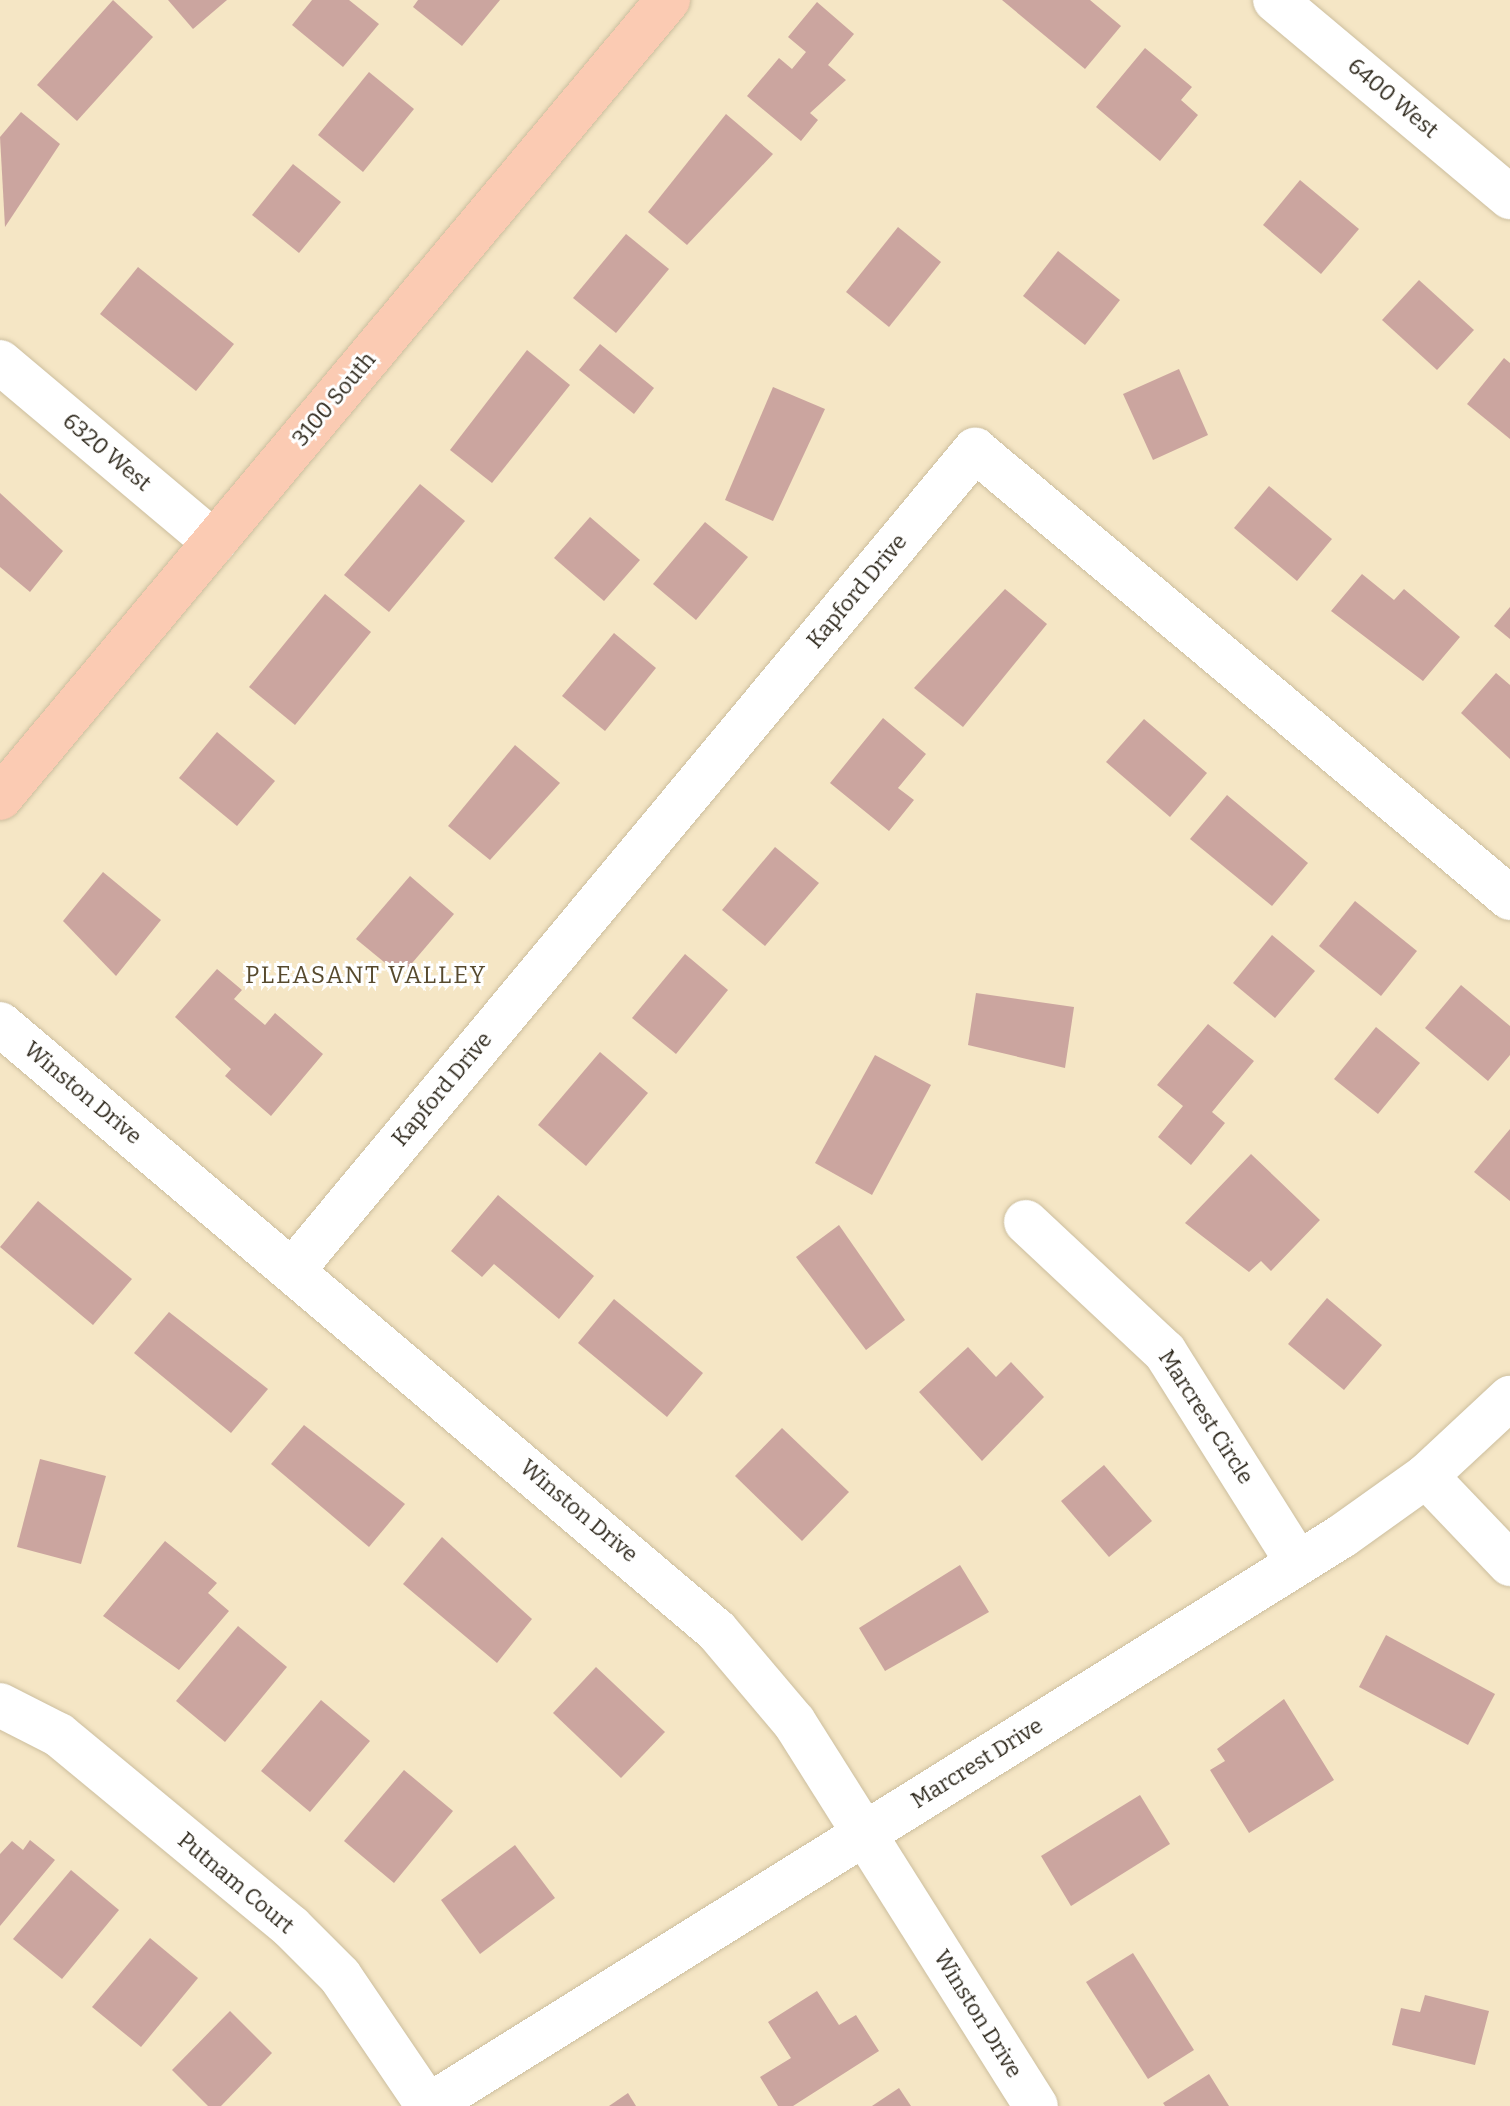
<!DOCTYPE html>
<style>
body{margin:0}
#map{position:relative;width:1510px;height:2106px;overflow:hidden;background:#f5e6c5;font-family:Bitter,serif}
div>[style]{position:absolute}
.building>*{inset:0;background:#cba59f}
.roads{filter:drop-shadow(0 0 2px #ccbe9e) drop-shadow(0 0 2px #ccbe9e)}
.minor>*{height:44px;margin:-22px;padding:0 22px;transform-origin:22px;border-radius:22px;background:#fff}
.major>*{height:44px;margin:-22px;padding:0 22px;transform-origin:22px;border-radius:22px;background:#fbcbb3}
span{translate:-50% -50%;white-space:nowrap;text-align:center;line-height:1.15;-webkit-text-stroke:6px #fff;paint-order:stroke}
.street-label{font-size:22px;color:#2e281c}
.neighbourhood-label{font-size:24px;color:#574a2e;letter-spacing:2px}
</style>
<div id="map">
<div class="building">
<i style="clip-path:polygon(113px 0,153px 37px,77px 121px,37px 85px)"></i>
<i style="clip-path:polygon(168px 0,227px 0,193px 29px)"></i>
<i style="clip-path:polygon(312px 0,349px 0,379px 24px,343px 67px,292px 25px)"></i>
<i style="clip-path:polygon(418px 0,500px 0,462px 46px,413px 7px)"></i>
<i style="clip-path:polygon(1002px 0,1090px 0,1121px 26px,1085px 69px)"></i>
<i style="clip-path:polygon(817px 2px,854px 34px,828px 65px,846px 80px,810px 113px,818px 120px,801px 141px,747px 96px,779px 58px,792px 69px,806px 52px,788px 37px)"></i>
<i style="clip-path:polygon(1145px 48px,1192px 87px,1181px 100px,1198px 115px,1160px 161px,1096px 107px)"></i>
<i style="clip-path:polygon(369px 72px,414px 109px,363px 172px,318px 135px)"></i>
<i style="clip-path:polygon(21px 112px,60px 144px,5px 227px,0 137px)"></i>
<i style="clip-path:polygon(726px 114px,773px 154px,687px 245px,648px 212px)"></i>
<i style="clip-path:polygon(293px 164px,341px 202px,299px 253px,252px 215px)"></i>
<i style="clip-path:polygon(1300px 180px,1359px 229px,1321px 274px,1263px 225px)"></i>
<i style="clip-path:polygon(898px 227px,941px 262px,889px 327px,846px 292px)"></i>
<i style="clip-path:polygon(626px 234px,669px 269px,616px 333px,573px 298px)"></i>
<i style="clip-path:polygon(1058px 251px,1120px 300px,1085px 345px,1023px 296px)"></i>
<i style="clip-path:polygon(138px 267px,234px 344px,196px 391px,100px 314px)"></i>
<i style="clip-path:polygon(1419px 280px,1474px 330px,1437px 370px,1382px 320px)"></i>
<i style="clip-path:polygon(600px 344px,654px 388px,634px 414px,579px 370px)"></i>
<i style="clip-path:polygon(527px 350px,570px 385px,492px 483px,450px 450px)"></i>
<i style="clip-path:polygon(1504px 358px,1510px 363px,1510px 439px,1467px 404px)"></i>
<i style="clip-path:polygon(1179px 369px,1208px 435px,1153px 460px,1123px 394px)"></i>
<i style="clip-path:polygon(773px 387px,825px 409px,773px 521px,725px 500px)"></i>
<i style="clip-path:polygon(420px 484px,465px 521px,389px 612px,344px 575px)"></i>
<i style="clip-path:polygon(1269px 486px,1332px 539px,1297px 581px,1234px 528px)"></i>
<i style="clip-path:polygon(0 493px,63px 551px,30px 592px,0 567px)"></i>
<i style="clip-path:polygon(590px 517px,640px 560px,604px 601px,554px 558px)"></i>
<i style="clip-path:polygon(705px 522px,748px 557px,696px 620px,653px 584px)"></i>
<i style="clip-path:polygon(1362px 574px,1394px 600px,1404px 589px,1460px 637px,1423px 681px,1331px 611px)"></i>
<i style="clip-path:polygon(1005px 589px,1047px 624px,963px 727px,914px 688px)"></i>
<i style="clip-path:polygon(325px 594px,371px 632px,295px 725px,249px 687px)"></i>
<i style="clip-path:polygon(1510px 607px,1510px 639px,1494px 626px)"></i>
<i style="clip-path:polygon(614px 633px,656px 668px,605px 731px,562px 696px)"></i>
<i style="clip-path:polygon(1496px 673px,1510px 685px,1510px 759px,1461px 713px)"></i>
<i style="clip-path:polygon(883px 718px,926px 754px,898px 788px,914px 800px,889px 831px,830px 783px)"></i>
<i style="clip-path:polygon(1144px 719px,1207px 773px,1170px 817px,1106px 762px)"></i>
<i style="clip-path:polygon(217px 732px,275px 781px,237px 826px,179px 778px)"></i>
<i style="clip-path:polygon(515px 745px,560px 783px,490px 860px,448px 826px)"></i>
<i style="clip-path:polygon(1227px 795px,1308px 863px,1272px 906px,1190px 839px)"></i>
<i style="clip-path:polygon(775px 847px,819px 883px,765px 946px,722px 910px)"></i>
<i style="clip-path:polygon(103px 872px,161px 920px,116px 976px,63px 921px)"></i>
<i style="clip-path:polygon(410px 876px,454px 914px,401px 976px,356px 939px)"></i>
<i style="clip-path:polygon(1355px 901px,1417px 951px,1381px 996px,1319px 946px)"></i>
<i style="clip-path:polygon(1272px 935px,1315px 971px,1275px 1018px,1233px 983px)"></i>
<i style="clip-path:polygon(685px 954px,728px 990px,676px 1054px,632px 1018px)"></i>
<i style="clip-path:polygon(217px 969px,242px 990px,234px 999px,265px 1025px,275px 1013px,323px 1054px,271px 1116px,225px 1076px,231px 1069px,175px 1017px)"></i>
<i style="clip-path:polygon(1461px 985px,1510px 1026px,1510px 1055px,1488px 1081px,1425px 1028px)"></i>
<i style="clip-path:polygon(976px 993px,1074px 1007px,1065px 1068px,968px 1045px)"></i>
<i style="clip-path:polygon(1208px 1024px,1254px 1061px,1212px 1112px,1225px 1123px,1191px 1165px,1158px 1137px,1183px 1106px,1157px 1085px)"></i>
<i style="clip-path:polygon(1376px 1027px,1420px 1063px,1378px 1114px,1334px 1079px)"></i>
<i style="clip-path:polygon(600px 1052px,648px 1093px,586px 1166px,538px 1125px)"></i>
<i style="clip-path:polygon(875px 1055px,931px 1085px,872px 1195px,815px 1163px)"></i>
<i style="clip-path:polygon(1510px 1129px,1510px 1201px,1474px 1172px)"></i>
<i style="clip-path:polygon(1251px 1154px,1320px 1220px,1271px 1271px,1261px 1261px,1249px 1272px,1185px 1223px)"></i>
<i style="clip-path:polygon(498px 1195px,594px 1276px,559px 1319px,494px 1264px,482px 1277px,451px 1251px)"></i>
<i style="clip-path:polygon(38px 1201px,132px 1279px,93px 1325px,0 1247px)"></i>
<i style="clip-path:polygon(839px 1225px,905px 1320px,866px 1350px,796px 1257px)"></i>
<i style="clip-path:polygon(1327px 1298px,1382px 1345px,1344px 1390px,1288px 1344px)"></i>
<i style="clip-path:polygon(614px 1299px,703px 1373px,667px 1417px,578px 1343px)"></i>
<i style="clip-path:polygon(169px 1312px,268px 1389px,231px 1433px,134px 1353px)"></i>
<i style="clip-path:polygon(968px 1347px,996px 1377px,1011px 1362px,1044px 1397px,982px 1461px,919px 1392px)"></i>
<i style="clip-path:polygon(304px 1425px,405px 1504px,369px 1547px,271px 1464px)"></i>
<i style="clip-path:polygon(782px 1428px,849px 1492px,802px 1541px,735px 1476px)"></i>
<i style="clip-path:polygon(40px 1459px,106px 1476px,81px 1564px,17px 1547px)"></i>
<i style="clip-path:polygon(1104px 1465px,1152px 1521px,1109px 1557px,1061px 1501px)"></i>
<i style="clip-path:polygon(442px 1537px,532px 1619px,497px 1663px,403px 1584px)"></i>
<i style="clip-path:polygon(165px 1541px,217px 1583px,208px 1593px,229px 1611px,179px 1670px,103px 1616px)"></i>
<i style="clip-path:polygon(960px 1565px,989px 1612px,885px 1671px,859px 1628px)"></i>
<i style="clip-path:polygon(238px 1626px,287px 1667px,225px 1742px,176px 1701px)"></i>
<i style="clip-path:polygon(1386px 1635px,1495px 1694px,1468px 1745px,1359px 1687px)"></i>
<i style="clip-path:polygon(596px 1667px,665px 1732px,621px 1778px,553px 1713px)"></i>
<i style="clip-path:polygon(1284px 1699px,1334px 1780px,1249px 1833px,1210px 1770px,1225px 1761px,1217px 1749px)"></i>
<i style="clip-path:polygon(321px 1700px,370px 1741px,310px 1812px,261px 1771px)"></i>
<i style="clip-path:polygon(404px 1770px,453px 1811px,394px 1883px,344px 1841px)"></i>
<i style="clip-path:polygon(1140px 1795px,1170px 1844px,1071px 1906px,1041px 1856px)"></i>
<i style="clip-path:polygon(30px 1840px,55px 1860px,0 1926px,0 1854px,12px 1841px,23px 1850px)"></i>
<i style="clip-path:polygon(515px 1845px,555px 1898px,480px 1954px,441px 1900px)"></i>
<i style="clip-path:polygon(71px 1870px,119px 1910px,62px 1979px,13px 1939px)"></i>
<i style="clip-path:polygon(150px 1938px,198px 1978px,141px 2047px,92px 2007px)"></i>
<i style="clip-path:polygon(1133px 1953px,1194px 2050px,1148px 2079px,1086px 1982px)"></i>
<i style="clip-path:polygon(817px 1991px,839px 2025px,856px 2015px,879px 2051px,793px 2106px,778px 2106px,760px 2077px,791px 2058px,768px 2022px)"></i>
<i style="clip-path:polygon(1425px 1995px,1489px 2011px,1475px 2065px,1392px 2045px,1401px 2008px,1420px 2012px)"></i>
<i style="clip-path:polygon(230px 2011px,272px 2053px,221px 2106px,208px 2106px,172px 2070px)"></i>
<i style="clip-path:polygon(1209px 2074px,1229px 2106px,1165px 2106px,1163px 2103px)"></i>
<i style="clip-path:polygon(899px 2088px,911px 2106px,872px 2106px)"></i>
<i style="clip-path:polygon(628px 2093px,636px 2106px,609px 2106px)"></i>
</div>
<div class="roads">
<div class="minor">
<i style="left:1275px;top:0;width:307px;rotate:40deg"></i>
<i style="left:0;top:362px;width:280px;rotate:40.1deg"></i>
<i style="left:0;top:1024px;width:939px;rotate:40.25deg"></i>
<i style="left:717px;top:1631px;width:119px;rotate:49.8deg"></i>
<i style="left:794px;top:1722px;width:454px;rotate:57.8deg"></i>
<i style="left:1026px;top:1222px;width:190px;rotate:43.1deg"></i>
<i style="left:1165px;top:1352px;width:248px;rotate:57.8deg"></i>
<i style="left:293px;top:1270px;width:1067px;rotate:-50.25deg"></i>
<i style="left:975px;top:450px;width:698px;rotate:39.94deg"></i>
<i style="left:1426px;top:1476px;width:122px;rotate:46.3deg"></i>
<i style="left:0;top:1705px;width:66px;rotate:27deg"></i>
<i style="left:59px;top:1735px;width:301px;rotate:39.6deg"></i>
<i style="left:291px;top:1927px;width:69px;rotate:45deg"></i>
<i style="left:340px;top:1976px;width:157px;rotate:55.9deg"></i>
<i style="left:428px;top:2106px;width:1077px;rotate:-31.95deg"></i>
<i style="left:1342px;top:1536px;width:103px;rotate:-35.5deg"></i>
<i style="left:1426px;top:1476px;width:115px;rotate:-42.9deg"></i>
</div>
<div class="major">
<i style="left:0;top:798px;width:1041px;rotate:-50.07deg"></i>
</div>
</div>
<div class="street-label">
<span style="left:1393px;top:98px;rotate:40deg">6400 West</span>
<span style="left:334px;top:399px;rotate:-50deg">3100 South</span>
<span style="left:107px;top:452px;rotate:40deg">6320 West</span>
<span style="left:857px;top:591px;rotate:-50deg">Kapford Drive</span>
<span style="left:442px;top:1089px;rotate:-50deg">Kapford Drive</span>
<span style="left:83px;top:1093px;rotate:40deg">Winston Drive</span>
<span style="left:1206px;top:1417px;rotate:57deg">Marcrest Circle</span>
<span style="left:579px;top:1511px;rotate:40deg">Winston Drive</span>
<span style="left:977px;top:1763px;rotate:-32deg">Marcrest Drive</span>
<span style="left:236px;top:1883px;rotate:40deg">Putnam Court</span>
<span style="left:978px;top:2014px;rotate:58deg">Winston Drive</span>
</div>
<div class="neighbourhood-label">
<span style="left:366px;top:976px">PLEASANT VALLEY</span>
</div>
</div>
